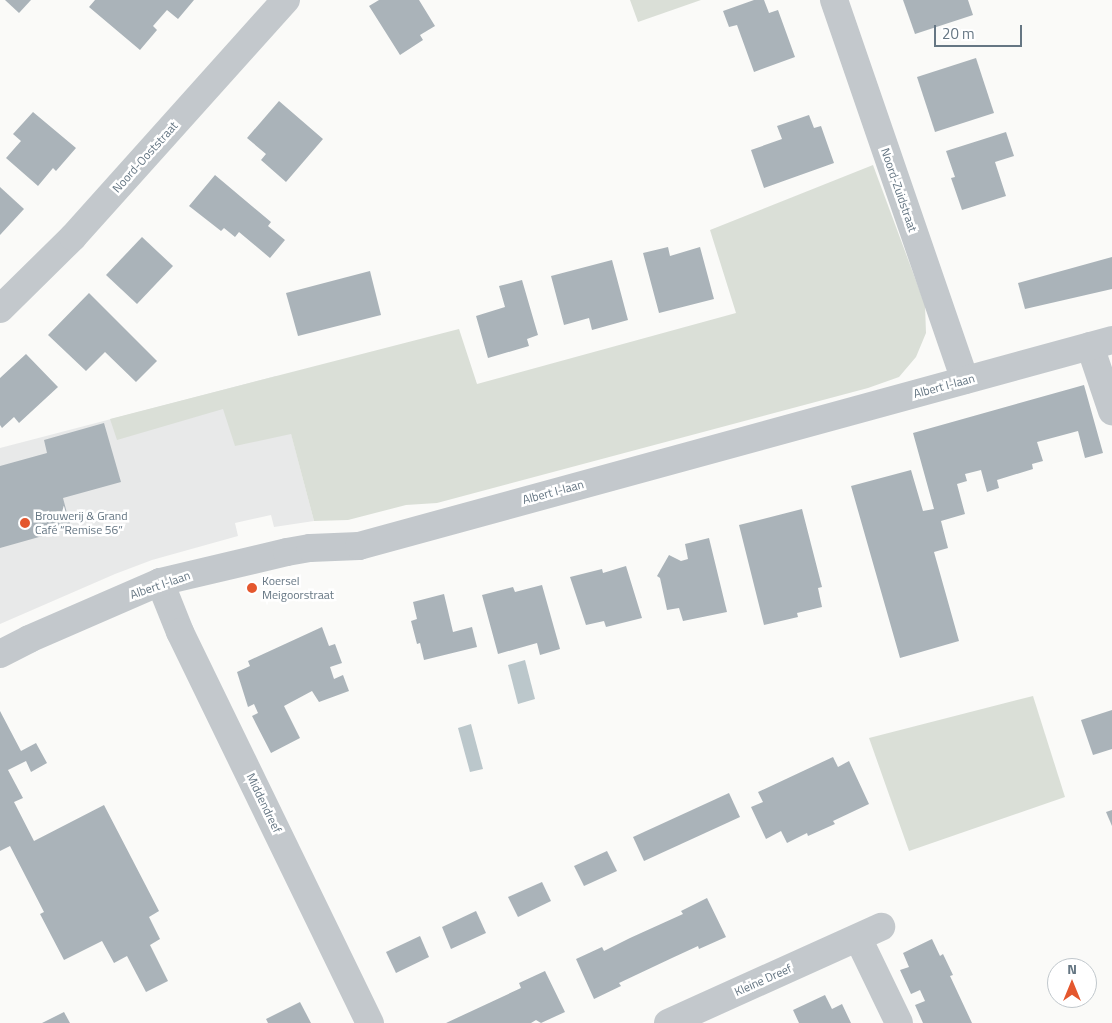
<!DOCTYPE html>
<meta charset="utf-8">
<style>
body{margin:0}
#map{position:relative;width:1112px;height:1023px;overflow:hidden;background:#fafaf8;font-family:"Titillium Web",sans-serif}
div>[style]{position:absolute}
.built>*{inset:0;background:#e8e9e9}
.green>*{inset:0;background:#dadfd7}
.water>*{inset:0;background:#bbc7cb}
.building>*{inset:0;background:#aab3b9}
.minor>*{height:28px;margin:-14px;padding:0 14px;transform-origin:14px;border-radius:14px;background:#c3c8cc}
.tertiary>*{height:28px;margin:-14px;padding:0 14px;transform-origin:14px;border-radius:14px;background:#c3c8cc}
.dots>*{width:14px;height:14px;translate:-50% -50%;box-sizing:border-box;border:2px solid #fff;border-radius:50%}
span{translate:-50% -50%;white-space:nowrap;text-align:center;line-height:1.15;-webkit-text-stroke:5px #fff;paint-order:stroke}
.street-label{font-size:12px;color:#657683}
.poi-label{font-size:12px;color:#657683}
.left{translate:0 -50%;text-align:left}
.north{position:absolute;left:1047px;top:958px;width:50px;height:50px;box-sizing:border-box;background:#fff;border:1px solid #c1c8cd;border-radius:50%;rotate:0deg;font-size:14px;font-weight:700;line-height:20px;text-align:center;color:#657683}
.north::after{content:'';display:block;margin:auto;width:18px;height:22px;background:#e4572e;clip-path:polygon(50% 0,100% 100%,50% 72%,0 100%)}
.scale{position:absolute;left:934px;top:25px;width:88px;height:22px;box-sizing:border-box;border:2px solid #657683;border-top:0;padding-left:6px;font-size:15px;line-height:18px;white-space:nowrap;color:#657683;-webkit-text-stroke:4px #fff;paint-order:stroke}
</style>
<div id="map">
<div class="built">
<i style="clip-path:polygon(276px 376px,314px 521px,274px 527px,271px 515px,235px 523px,238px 536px,152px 560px,115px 574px,0 624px,0 448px)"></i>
</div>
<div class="green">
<i style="clip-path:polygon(630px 0,701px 0,638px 22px)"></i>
<i style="clip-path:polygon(873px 165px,925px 305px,926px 333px,916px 357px,899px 377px,868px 388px,437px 503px,406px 505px,348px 520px,314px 521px,291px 434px,235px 446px,223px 409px,117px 440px,110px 419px,459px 329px,477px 384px,736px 313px,710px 230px)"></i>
<i style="clip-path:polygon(1033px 696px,1065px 797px,909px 851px,869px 738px)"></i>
</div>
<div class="water">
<i style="clip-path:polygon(525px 660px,535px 699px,518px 704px,508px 665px)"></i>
<i style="clip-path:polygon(471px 724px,483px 769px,470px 772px,458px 728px)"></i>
</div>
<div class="building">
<i style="clip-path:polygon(5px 0,31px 0,19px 13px)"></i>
<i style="clip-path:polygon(95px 0,194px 0,178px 19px,167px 10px,153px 26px,157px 30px,140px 50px,89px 7px)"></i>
<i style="clip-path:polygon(379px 0,419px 0,435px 26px,420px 35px,423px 40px,400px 55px,369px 6px)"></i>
<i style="clip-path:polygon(754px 0,764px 0,769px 13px,778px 10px,795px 57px,754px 72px,737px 25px,729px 27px,723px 11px)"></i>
<i style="clip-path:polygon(903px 0,968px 0,973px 15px,915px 34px)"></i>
<i style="clip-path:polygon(976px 58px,994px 113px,935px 132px,917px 77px)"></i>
<i style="clip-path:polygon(279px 101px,323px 139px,286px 182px,261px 160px,266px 154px,247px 138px)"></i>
<i style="clip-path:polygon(33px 112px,76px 148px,56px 171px,53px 168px,38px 186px,6px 158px,21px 141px,13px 134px)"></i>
<i style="clip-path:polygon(809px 115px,814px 128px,821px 126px,834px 163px,764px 188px,751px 150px,782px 139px,777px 126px)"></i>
<i style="clip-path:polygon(1006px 132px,1014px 156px,995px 162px,1006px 196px,962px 210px,951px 178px,955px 177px,946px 151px)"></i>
<i style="clip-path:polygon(215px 175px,271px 222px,268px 226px,285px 240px,270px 258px,239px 232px,235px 237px,224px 228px,221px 231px,189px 206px)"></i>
<i style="clip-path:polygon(0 187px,24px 209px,0 235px)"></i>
<i style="clip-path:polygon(142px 237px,173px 266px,137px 304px,106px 275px)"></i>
<i style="clip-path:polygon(668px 247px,670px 256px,700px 247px,714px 299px,659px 313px,643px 253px)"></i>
<i style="clip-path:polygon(1112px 257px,1112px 289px,1025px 309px,1018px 283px)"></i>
<i style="clip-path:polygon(612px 260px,628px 320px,592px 330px,589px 318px,564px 325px,551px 276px)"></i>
<i style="clip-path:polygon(370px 271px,381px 315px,298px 336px,286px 293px)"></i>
<i style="clip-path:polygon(522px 280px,538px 335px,527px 339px,529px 346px,488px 358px,476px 316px,505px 307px,499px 286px)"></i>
<i style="clip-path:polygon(89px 293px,157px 361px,136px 382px,105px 352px,86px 371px,48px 335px)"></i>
<i style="clip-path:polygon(26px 354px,58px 387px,19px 423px,14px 417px,2px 428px,0 425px,0 378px)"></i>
<i style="clip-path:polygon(1084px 385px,1103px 453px,1085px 458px,1078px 431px,1037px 442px,1043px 461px,1032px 464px,1033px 469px,997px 480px,999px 488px,987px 492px,981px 470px,965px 474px,967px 481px,957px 484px,965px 514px,941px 521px,948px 548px,934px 552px,959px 641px,900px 658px,851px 486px,911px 470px,923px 511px,934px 509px,913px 433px)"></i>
<i style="clip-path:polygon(104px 423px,121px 482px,63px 498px,71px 528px,0 548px,0 466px,47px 453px,44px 440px)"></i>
<i style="clip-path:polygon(802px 509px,822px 587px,818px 588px,822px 607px,797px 613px,798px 617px,764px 625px,739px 525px)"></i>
<i style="clip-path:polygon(709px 538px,727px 612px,683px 621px,679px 608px,667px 610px,660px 578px,657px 576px,669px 555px,681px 561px,688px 559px,685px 544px)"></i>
<i style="clip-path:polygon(626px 566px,642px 618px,606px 627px,604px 621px,586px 625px,570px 577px,602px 569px,603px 573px)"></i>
<i style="clip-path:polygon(542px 585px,560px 649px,540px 655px,537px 643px,498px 654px,482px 595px,513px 587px,515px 592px)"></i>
<i style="clip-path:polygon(444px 594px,453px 632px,472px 627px,477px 647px,424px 660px,420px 643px,417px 644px,411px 621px,417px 619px,413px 602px)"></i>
<i style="clip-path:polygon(322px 627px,329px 646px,335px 644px,342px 663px,330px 667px,334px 679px,343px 675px,349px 691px,319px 702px,312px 691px,284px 706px,300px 738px,271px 753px,252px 716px,258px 713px,254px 704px,248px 707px,237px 672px,250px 666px,248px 661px)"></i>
<i style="clip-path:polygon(1112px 710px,1112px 749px,1093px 755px,1081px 720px)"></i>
<i style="clip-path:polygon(0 711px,21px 751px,36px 743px,47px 763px,31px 772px,26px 761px,8px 770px,23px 798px,14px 802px,34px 841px,104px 805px,159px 911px,149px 917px,160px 939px,150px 945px,168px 981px,146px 992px,127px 956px,114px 963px,102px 941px,64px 960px,40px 914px,44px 912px,10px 846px,0 851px)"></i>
<i style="clip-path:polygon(833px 757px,838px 767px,849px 761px,869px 804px,833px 821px,835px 824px,808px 836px,807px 833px,787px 843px,781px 831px,766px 839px,751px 807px,763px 802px,758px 792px)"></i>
<i style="clip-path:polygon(729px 793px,740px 817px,644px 861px,633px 837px)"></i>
<i style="clip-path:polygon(1112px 810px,1112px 826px,1106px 812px)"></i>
<i style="clip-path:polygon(607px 851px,617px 871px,584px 886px,574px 866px)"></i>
<i style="clip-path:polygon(542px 882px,551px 901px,518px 917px,508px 897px)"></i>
<i style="clip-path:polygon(707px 898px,726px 937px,699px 949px,698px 946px,672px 958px,619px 983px,621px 986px,594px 999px,576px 959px,602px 947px,604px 951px,630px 938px,683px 914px,681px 911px)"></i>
<i style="clip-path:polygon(476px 911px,486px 933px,451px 949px,442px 927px)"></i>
<i style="clip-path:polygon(420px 936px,429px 957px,396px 973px,386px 952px)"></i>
<i style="clip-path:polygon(932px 939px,940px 956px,943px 954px,953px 975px,950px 976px,972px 1023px,923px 1023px,915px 1005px,925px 1001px,920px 990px,911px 994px,900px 970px,909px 967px,903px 953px)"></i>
<i style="clip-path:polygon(545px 971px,565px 1012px,541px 1023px,536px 1020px,531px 1023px,446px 1023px,521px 988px,519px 983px)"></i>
<i style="clip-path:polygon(825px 995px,832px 1009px,842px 1004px,851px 1023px,799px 1023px,793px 1010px)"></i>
<i style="clip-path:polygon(300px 1002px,311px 1023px,268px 1023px,266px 1019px)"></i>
<i style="clip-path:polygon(64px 1012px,70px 1023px,42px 1023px)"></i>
</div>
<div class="minor">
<i style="left:834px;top:0;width:402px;rotate:71deg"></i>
<i style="left:0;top:309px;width:103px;rotate:-44.6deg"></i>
<i style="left:73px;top:237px;width:319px;rotate:-48.1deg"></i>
<i style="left:1090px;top:346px;width:69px;rotate:71.3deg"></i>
<i style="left:160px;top:582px;width:54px;rotate:68.2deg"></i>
<i style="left:180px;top:632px;width:435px;rotate:64.1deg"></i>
<i style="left:858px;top:938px;width:94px;rotate:64.2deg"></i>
<i style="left:668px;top:1023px;width:234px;rotate:-24.3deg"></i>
</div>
<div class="tertiary">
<i style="left:0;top:654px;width:33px;rotate:-27deg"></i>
<i style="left:29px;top:639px;width:143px;rotate:-23.5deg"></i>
<i style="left:160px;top:582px;width:130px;rotate:-13.3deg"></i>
<i style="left:287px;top:552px;width:23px;rotate:-10deg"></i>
<i style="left:310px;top:548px;width:49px;rotate:-2.3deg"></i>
<i style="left:359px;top:546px;width:781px;rotate:-15.3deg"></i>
</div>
<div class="dots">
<i style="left:25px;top:523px;background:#e4572e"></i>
<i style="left:252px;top:588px;background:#e4572e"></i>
</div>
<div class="street-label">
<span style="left:145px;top:157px;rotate:-48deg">Noord-Ooststraat</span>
<span style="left:899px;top:190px;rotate:71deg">Noord-Zuidstraat</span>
<span style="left:944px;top:386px;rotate:-15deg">Albert I-laan</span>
<span style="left:553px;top:492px;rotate:-15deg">Albert I-laan</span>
<span style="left:160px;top:585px;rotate:-19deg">Albert I-laan</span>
<span style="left:264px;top:803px;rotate:64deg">Middendreef</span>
<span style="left:763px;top:980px;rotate:-24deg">Kleine Dreef</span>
</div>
<div class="poi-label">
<span class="left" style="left:35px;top:523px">Brouwerij &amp; Grand<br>Café “Remise 56”</span>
<span class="left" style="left:262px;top:588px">Koersel<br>Meigoorstraat</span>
</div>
<div class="north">N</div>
<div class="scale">20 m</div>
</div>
